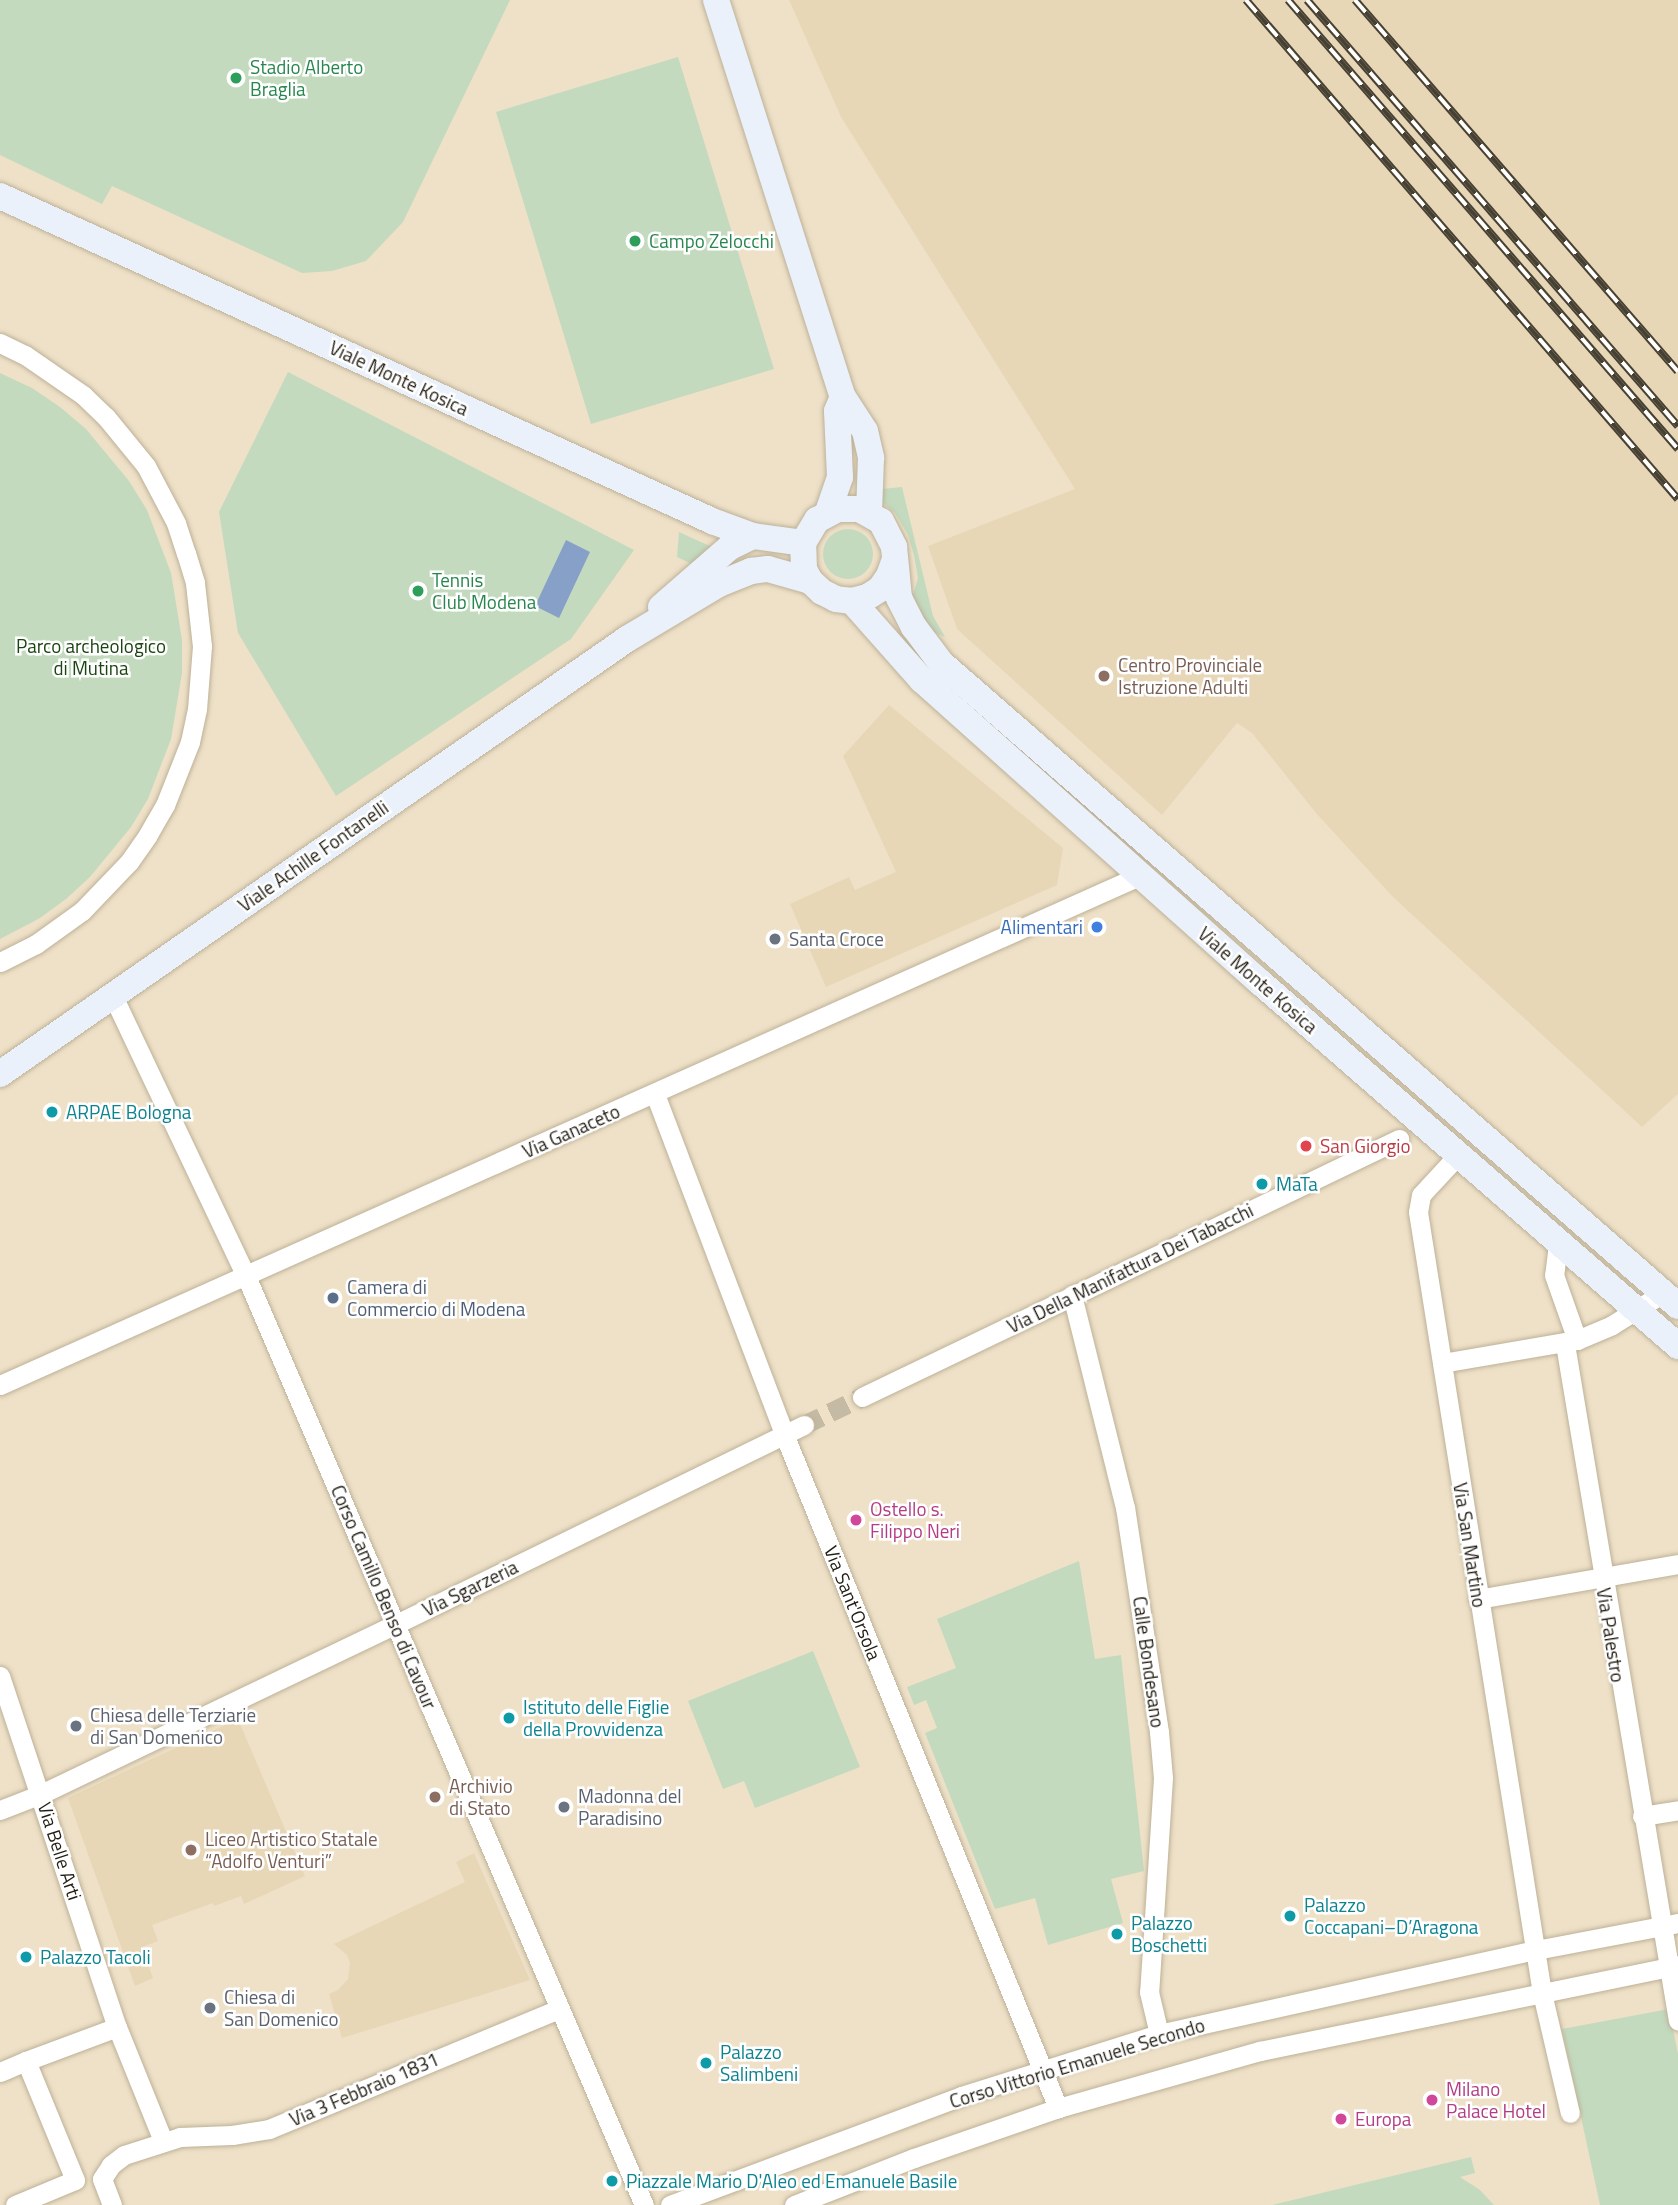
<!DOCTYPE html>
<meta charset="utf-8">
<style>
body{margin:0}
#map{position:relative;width:1678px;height:2205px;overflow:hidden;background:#eee1c7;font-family:"Titillium Web",sans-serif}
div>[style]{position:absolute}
.built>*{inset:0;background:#e7d7b6}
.green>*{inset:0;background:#c3dabe}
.round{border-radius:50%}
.water>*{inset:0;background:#87a0c7}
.street-tunnel>*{height:19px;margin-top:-9.5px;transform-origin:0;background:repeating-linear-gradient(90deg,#c5baa3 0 19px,transparent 0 29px)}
.roads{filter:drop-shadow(0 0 2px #bdb198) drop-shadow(0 0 2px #bdb198)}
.street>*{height:19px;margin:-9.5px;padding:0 9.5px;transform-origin:9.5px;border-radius:9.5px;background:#fff}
.secondary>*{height:26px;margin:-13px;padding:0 13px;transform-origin:13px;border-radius:13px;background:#eaf1fb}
.rail>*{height:8px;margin-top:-4px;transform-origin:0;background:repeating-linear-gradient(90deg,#fff 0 16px,#474134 0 32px);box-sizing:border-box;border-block:2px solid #474134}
.dots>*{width:19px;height:19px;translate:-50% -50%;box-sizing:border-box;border:4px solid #fff;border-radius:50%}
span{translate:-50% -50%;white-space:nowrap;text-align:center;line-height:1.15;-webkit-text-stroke:5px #fff;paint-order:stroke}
.leisure-label{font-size:19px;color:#27864d}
.left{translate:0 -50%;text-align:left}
.street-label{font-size:19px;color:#211d13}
.park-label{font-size:19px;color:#1a4410}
.education-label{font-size:19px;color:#785e54}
.shop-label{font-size:19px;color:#366cbe}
.right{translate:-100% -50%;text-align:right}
.worship-label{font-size:19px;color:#5b616d}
.culture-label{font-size:19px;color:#0d838f}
.health-label{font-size:19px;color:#be3a42}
.service-label{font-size:19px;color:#4e5e75}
.hotel-label{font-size:19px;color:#b23c85}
</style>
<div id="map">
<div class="built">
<i style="clip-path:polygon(789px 0,1678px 0,1678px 1094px,1642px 1127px,1393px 897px,1316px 813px,1252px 733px,1237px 723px,1162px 815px,957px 629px,928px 546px,1075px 489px,841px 117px)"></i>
<i style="clip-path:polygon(889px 705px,1063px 848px,1057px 885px,826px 987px,790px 904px,849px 877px,855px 890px,896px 872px,843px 756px)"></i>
<i style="clip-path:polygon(238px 1719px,305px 1876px,244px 1904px,241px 1896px,214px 1906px,213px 1903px,152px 1925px,158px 1941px,142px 1947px,153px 1978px,135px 1986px,68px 1798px)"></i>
<i style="clip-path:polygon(474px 1853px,530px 1980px,342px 2038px,329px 1994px,338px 1990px,348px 1979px,350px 1963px,347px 1955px,334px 1944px,465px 1882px,456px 1862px)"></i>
</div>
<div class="green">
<i style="clip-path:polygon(0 0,510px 0,403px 222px,366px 261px,332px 271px,302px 273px,112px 186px,102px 204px,0 155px)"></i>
<i style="clip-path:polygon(678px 57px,774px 369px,591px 424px,496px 112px)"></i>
<i style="clip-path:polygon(288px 372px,634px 550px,571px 639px,336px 796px,238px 633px,219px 512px)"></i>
<i style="clip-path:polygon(0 373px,32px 388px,60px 407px,86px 429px,129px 481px,147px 510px,171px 573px,182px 640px,182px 673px,171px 739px,148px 799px,131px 827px,90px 877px,66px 899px,40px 918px,0 939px)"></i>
<i style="clip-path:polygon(902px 487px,933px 616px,945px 637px,933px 632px,915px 610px,913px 595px,918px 578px,914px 555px,908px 535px,895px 513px,882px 502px,881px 489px)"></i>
<i class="round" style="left:823px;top:529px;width:50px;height:50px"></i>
<i style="clip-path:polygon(679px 532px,714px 548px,694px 565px,677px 557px)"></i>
<i style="clip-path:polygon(1079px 1561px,1095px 1659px,1121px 1655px,1144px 1871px,1111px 1879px,1123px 1923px,1048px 1945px,1035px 1898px,995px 1909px,925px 1733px,937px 1728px,926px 1700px,914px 1705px,907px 1687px,956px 1668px,937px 1619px)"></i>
<i style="clip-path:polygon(813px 1651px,860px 1767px,755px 1808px,744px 1781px,723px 1789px,688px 1701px)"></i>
<i style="clip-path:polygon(1669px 2009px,1678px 2054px,1678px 2205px,1600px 2205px,1562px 2029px)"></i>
<i style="clip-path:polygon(1471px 2157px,1475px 2173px,1460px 2177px,1480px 2190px,1494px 2205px,1272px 2205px)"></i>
</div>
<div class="water">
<i style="clip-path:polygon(566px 540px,590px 552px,559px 618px,535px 606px)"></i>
</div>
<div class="street-tunnel">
<i style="left:804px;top:1425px;width:64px;rotate:-25.8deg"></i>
</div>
<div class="roads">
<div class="street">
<i style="left:0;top:343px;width:28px;rotate:26deg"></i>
<i style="left:25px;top:355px;width:70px;rotate:34.6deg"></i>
<i style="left:83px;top:395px;width:32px;rotate:44deg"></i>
<i style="left:106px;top:417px;width:63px;rotate:50.8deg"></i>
<i style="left:146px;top:466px;width:64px;rotate:62.2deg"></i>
<i style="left:176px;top:523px;width:32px;rotate:72deg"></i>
<i style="left:186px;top:553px;width:31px;rotate:73deg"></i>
<i style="left:195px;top:583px;width:63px;rotate:83.7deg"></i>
<i style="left:202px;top:646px;width:63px;rotate:94.5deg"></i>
<i style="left:197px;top:709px;width:34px;rotate:102deg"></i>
<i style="left:190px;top:742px;width:68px;rotate:111.6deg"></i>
<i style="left:165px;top:805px;width:34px;rotate:120deg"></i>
<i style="left:148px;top:835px;width:33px;rotate:125deg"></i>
<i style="left:129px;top:862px;width:68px;rotate:133.8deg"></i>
<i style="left:82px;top:911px;width:57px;rotate:144.3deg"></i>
<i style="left:36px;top:944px;width:40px;rotate:153.4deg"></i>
<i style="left:112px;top:994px;width:312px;rotate:64.6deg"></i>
<i style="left:246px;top:1276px;width:1011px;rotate:66.81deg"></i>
<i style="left:655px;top:1094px;width:364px;rotate:69.2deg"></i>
<i style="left:784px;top:1434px;width:728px;rotate:67.88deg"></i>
<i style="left:1458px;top:1155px;width:54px;rotate:132.8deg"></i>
<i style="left:1421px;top:1195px;width:17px;rotate:100deg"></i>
<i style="left:1418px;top:1212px;width:791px;rotate:80.98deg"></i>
<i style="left:1542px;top:1993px;width:123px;rotate:76.9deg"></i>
<i style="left:1558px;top:1244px;width:31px;rotate:97deg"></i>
<i style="left:1554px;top:1275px;width:69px;rotate:70.5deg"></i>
<i style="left:1072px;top:1295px;width:219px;rotate:76deg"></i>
<i style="left:1125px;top:1507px;width:228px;rotate:81.4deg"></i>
<i style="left:1159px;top:1732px;width:46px;rotate:85deg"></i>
<i style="left:1163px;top:1778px;width:214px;rotate:93.7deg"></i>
<i style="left:1149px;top:1992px;width:43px;rotate:76.6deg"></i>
<i style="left:1565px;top:1344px;width:686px;rotate:80.52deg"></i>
<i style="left:1442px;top:1363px;width:137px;rotate:-9.7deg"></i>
<i style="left:1577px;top:1340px;width:38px;rotate:-23deg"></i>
<i style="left:1612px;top:1325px;width:60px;rotate:-32.1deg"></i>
<i style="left:0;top:1385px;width:1250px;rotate:-24.08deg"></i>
<i style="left:862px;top:1397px;width:596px;rotate:-25.66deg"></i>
<i style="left:1478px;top:1599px;width:203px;rotate:-9.9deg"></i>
<i style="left:0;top:1676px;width:370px;rotate:71.6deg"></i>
<i style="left:0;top:1810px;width:44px;rotate:-21.3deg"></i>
<i style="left:41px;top:1794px;width:394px;rotate:-25.6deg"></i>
<i style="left:396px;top:1624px;width:454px;rotate:-26deg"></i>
<i style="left:1642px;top:1816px;width:36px;rotate:-9deg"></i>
<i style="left:0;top:2072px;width:28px;rotate:-23deg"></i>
<i style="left:15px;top:2205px;width:65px;rotate:-22.6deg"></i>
<i style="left:75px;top:2180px;width:129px;rotate:-112.4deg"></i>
<i style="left:26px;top:2061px;width:97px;rotate:-20.5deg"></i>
<i style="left:117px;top:2027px;width:123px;rotate:68deg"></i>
<i style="left:112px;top:2205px;width:28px;rotate:-111deg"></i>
<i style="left:102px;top:2179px;width:17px;rotate:-57deg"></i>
<i style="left:111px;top:2165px;width:16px;rotate:-38deg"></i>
<i style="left:124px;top:2155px;width:59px;rotate:-17.8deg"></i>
<i style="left:180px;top:2137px;width:52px;rotate:-2.2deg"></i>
<i style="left:232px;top:2135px;width:37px;rotate:-9deg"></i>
<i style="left:269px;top:2129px;width:314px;rotate:-22.5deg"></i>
<i style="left:670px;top:2205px;width:311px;rotate:-20.5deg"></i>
<i style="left:961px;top:2096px;width:207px;rotate:-17.4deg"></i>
<i style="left:1159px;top:2034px;width:386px;rotate:-12.6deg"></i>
<i style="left:1536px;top:1950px;width:145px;rotate:-10.8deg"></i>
<i style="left:794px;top:2205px;width:129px;rotate:-21.4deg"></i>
<i style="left:914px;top:2158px;width:152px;rotate:-19.1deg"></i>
<i style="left:1058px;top:2108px;width:210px;rotate:-15.8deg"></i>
<i style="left:1260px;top:2051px;width:427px;rotate:-11.6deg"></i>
</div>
<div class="secondary">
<i style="left:716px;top:0;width:417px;rotate:72.3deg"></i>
<i style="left:843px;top:397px;width:40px;rotate:57.1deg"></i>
<i style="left:865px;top:431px;width:28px;rotate:77deg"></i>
<i style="left:871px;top:458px;width:55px;rotate:92.1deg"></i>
<i style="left:0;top:196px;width:783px;rotate:24.53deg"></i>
<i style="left:712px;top:521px;width:44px;rotate:20.1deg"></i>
<i style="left:753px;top:536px;width:50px;rotate:8deg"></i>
<i style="left:828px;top:512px;width:37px;rotate:-71deg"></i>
<i style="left:840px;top:477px;width:66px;rotate:-92.6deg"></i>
<i style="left:837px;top:411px;width:15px;rotate:-67deg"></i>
<i style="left:894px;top:562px;width:15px;rotate:110deg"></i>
<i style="left:889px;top:576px;width:16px;rotate:125deg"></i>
<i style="left:880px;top:589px;width:15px;rotate:148deg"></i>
<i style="left:867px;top:597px;width:16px;rotate:165deg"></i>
<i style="left:852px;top:601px;width:16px;rotate:-173deg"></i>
<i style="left:836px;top:599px;width:16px;rotate:-153deg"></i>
<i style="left:822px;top:592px;width:16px;rotate:-137deg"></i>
<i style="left:810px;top:581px;width:13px;rotate:-117deg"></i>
<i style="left:804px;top:569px;width:26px;rotate:-92deg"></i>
<i style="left:803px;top:543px;width:27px;rotate:-59deg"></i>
<i style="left:817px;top:520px;width:24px;rotate:-28deg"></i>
<i style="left:838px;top:509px;width:21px"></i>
<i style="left:859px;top:509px;width:25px;rotate:29deg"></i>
<i style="left:881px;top:521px;width:29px;rotate:63deg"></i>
<i style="left:894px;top:547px;width:51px;rotate:84.4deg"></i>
<i style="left:899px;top:598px;width:33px;rotate:63deg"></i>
<i style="left:914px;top:627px;width:45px;rotate:53.1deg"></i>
<i style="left:941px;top:663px;width:978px;rotate:41.1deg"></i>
<i style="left:852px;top:601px;width:106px;rotate:48.5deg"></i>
<i style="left:922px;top:680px;width:455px;rotate:41.8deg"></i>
<i style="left:1261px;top:983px;width:553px;rotate:41.04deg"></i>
<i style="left:661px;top:607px;width:91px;rotate:-41deg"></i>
<i style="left:730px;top:547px;width:25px;rotate:-26deg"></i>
<i style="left:0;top:1074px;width:763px;rotate:-34.75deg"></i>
<i style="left:627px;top:639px;width:107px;rotate:-30.9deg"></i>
<i style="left:719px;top:584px;width:35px;rotate:-22deg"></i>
<i style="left:751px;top:571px;width:17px;rotate:-7deg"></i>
<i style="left:768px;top:569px;width:44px;rotate:15.9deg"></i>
</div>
</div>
<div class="rail">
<i style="left:1246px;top:0;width:660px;rotate:49.12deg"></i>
<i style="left:1288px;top:0;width:595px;rotate:49.02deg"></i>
<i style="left:1307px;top:0;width:565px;rotate:48.95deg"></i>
<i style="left:1355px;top:0;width:492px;rotate:49deg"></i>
</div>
<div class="dots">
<i style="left:236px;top:78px;background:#2e9e5b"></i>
<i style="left:635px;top:241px;background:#2e9e5b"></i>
<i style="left:418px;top:591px;background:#2e9e5b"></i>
<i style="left:1104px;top:676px;background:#8d6e63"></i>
<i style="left:1097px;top:927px;background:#3f7fe0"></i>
<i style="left:775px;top:939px;background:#6b7280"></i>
<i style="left:52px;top:1112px;background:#0f9aa8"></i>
<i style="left:1306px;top:1146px;background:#e0444e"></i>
<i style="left:1262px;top:1184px;background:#0f9aa8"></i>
<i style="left:333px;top:1298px;background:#5c6f8a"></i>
<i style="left:856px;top:1520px;background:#d1479c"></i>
<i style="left:509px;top:1718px;background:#0f9aa8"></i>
<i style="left:76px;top:1726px;background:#6b7280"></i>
<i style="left:435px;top:1797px;background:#8d6e63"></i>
<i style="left:564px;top:1807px;background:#6b7280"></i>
<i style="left:191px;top:1850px;background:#8d6e63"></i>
<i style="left:1290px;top:1916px;background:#0f9aa8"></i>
<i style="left:1117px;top:1934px;background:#0f9aa8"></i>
<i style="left:26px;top:1957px;background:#0f9aa8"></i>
<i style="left:210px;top:2008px;background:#6b7280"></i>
<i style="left:706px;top:2063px;background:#0f9aa8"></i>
<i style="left:1432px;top:2100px;background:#d1479c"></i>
<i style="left:1341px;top:2119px;background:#d1479c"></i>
<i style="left:612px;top:2181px;background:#0f9aa8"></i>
</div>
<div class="leisure-label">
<span class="left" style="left:250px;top:78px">Stadio Alberto<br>Braglia</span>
<span class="left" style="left:649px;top:241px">Campo Zelocchi</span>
<span class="left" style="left:432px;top:591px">Tennis<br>Club Modena</span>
</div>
<div class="street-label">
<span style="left:399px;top:378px;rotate:25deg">Viale Monte Kosica</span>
<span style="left:313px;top:856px;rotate:-35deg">Viale Achille Fontanelli</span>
<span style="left:1258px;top:980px;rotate:41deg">Viale Monte Kosica</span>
<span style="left:571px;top:1131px;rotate:-24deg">Via Ganaceto</span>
<span style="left:1130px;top:1268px;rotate:-26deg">Via Della Manifattura Dei Tabacchi</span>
<span style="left:1470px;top:1545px;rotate:81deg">Via San Martino</span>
<span style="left:470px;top:1588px;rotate:-26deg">Via Sgarzeria</span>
<span style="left:384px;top:1597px;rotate:67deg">Corso Camillo Benso di Cavour</span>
<span style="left:853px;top:1603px;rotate:68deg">Via Sant'Orsola</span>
<span style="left:1611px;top:1635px;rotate:81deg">Via Palestro</span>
<span style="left:1149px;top:1662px;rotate:82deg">Calle Bondesano</span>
<span style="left:60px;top:1851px;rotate:72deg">Via Belle Arti</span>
<span style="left:1077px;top:2063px;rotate:-17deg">Corso Vittorio Emanuele Secondo</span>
<span style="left:364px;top:2089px;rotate:-23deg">Via 3 Febbraio 1831</span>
</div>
<div class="park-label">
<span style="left:91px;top:657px">Parco archeologico<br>di Mutina</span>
</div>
<div class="education-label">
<span class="left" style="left:1118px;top:676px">Centro Provinciale<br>Istruzione Adulti</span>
<span class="left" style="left:449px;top:1797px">Archivio<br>di Stato</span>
<span class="left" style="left:205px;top:1850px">Liceo Artistico Statale<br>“Adolfo Venturi”</span>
</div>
<div class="shop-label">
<span class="right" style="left:1083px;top:927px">Alimentari</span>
</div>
<div class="worship-label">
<span class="left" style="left:789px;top:939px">Santa Croce</span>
<span class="left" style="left:90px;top:1726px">Chiesa delle Terziarie<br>di San Domenico</span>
<span class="left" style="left:578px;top:1807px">Madonna del<br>Paradisino</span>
<span class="left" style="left:224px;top:2008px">Chiesa di<br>San Domenico</span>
</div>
<div class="culture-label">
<span class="left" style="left:66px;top:1112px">ARPAE Bologna</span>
<span class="left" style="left:1276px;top:1184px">MaTa</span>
<span class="left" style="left:523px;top:1718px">Istituto delle Figlie<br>della Provvidenza</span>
<span class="left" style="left:1304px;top:1916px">Palazzo<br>Coccapani–D’Aragona</span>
<span class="left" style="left:1131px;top:1934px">Palazzo<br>Boschetti</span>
<span class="left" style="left:40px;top:1957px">Palazzo Tacoli</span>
<span class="left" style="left:720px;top:2063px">Palazzo<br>Salimbeni</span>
<span class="left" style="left:626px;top:2181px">Piazzale Mario D'Aleo ed Emanuele Basile</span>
</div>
<div class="health-label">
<span class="left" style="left:1320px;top:1146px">San Giorgio</span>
</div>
<div class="service-label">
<span class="left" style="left:347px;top:1298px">Camera di<br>Commercio di Modena</span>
</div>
<div class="hotel-label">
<span class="left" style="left:870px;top:1520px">Ostello s.<br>Filippo Neri</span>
<span class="left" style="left:1446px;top:2100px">Milano<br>Palace Hotel</span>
<span class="left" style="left:1355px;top:2119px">Europa</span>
</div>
</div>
